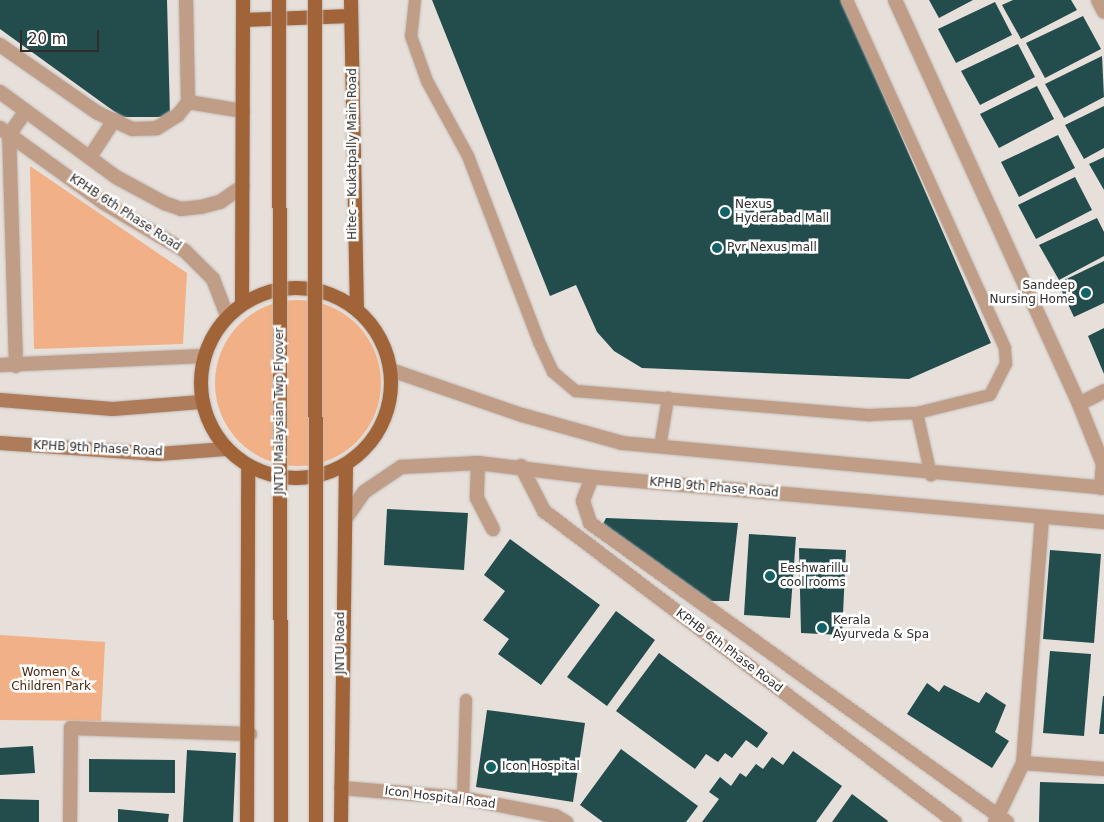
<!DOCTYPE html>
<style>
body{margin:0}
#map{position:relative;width:1104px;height:822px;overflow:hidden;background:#e6dfda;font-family:"DejaVu Sans",sans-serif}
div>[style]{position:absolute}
.green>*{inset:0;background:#f1b085}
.round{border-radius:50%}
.building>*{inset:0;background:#234c4d}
.roads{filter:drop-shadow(0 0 1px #c2bbb7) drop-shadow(0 0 1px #c2bbb7)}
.service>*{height:12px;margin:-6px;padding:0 6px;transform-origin:6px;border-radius:6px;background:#c09d87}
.minor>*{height:14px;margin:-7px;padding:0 7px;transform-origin:7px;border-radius:7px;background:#c09d87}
.tertiary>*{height:14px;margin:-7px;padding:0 7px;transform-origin:7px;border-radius:7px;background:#c09d87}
.secondary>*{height:14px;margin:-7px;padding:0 7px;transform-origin:7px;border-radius:7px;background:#ae7c5a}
.primary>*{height:14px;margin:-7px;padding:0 7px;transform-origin:7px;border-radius:7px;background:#a06438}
.primary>.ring{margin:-7px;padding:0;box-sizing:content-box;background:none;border:14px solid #a06438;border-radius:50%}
.bridges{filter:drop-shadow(0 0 1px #c2bbb7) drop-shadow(0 0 1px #c2bbb7)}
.primary-bridge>*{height:14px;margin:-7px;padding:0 7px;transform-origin:7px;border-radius:7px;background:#a06438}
.dots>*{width:14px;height:14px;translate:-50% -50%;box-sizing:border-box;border:2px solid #fff;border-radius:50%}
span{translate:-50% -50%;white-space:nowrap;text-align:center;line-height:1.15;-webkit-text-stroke:5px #fff;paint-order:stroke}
.street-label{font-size:12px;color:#302d2c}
.poi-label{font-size:12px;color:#302d2c}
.left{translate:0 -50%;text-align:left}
.right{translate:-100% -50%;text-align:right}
.park-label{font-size:12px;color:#472811}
.scale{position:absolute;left:20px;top:30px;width:79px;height:22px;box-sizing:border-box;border:2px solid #302d2c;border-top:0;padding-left:6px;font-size:15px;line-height:18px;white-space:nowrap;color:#302d2c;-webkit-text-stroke:4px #fff;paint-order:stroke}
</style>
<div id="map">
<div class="green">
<i style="clip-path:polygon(30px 166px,187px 273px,183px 344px,34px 349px)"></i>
<i class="round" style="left:215px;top:300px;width:166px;height:166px"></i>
<i style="clip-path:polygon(0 635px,105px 642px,101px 721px,0 720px)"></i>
</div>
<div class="building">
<i style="clip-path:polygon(0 0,167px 0,170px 117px,122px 117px,0 29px)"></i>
<i style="clip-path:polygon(432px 0,842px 0,991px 343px,909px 379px,642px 368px,614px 351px,597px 332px,576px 285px,550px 296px)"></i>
<i style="clip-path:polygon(929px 0,973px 0,939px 18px)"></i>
<i style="clip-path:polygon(1013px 0,1071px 0,1077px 10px,1021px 39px,1002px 5px)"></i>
<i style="clip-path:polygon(995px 2px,1012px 35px,956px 63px,938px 29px)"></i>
<i style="clip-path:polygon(1083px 16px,1101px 49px,1045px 78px,1026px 43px)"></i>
<i style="clip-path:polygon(1018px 44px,1035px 77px,980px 105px,961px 71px)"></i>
<i style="clip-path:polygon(1102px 56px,1104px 97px,1064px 118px,1045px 84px)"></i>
<i style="clip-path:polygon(1037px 86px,1054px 119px,999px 148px,980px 114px)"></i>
<i style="clip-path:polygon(1104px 106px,1104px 148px,1084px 159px,1065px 125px)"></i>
<i style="clip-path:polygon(1058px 135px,1075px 168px,1019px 197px,1001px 162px)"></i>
<i style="clip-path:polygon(1104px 157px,1104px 190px,1089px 164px)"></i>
<i style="clip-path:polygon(1075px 177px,1092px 210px,1036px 239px,1018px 205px)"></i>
<i style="clip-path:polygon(1097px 218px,1104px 232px,1104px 256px,1059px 280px,1039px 245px)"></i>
<i style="clip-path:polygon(1104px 261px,1104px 303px,1074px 317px,1058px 283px)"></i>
<i style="clip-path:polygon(1104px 328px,1104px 374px,1088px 336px)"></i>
<i style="clip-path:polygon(387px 509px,468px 513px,464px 570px,384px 565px)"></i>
<i style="clip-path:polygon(606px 518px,738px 523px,729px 601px,708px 601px,602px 526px)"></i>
<i style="clip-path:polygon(749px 534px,796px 537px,790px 618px,744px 615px)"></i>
<i style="clip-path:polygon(510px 539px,600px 605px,541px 685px,498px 654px,509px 639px,483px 620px,505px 591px,484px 575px)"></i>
<i style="clip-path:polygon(799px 548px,846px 550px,842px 635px,801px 633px)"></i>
<i style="clip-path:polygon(1050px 550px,1101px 554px,1094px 643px,1043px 639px)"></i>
<i style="clip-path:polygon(616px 611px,655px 640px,607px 706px,567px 677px)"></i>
<i style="clip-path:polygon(1050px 651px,1091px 654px,1084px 736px,1043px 733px)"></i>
<i style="clip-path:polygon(659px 653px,768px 733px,757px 748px,746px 740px,732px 758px,725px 753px,718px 762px,706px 754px,695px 769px,616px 711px)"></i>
<i style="clip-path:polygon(927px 683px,939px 692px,944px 685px,979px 703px,986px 692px,1006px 705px,995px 732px,1009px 741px,992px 768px,907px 714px)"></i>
<i style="clip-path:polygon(1103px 696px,1104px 696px,1104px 734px,1099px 734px)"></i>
<i style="clip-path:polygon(487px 710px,585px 723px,573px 802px,476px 787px)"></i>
<i style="clip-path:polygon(33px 746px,35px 773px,0 775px,0 748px)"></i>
<i style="clip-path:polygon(621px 749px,698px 806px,686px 822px,603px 822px,580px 805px)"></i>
<i style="clip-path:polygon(187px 750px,236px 753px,233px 822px,183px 822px)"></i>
<i style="clip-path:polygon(793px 751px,842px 786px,816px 822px,702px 822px,719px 799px,709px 792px,720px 777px,731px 786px,740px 773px,746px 777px,756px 764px,763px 769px,772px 757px,783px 765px)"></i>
<i style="clip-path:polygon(89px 759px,175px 760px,175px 793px,89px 792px)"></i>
<i style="clip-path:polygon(1040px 782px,1104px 784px,1104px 822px,1039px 822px)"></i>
<i style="clip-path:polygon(852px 794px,888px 821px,887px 822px,832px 822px)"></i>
<i style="clip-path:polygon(0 799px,39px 800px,39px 822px,0 822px)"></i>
<i style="clip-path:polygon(118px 809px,169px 814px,168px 822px,118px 822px)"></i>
</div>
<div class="roads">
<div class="service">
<i style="left:415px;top:0;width:36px;rotate:96deg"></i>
<i style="left:411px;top:36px;width:48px;rotate:70.4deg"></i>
<i style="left:427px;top:81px;width:85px;rotate:61.3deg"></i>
<i style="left:468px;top:156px;width:199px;rotate:69.1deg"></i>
<i style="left:539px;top:342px;width:33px;rotate:65deg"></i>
<i style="left:553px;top:372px;width:30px;rotate:40deg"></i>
<i style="left:576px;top:391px;width:295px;rotate:4.7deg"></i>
<i style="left:870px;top:415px;width:47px;rotate:-2.4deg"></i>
<i style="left:917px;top:413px;width:75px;rotate:-13.9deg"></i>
<i style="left:990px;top:395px;width:35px;rotate:-63deg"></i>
<i style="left:1006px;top:364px;width:16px;rotate:-94deg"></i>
<i style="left:1005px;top:348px;width:382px;rotate:-114.4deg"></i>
<i style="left:917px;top:413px;width:64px;rotate:77.3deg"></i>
<i style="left:660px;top:447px;width:50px;rotate:-80.7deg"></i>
<i style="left:463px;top:798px;width:98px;rotate:-88.2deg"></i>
</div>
<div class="minor">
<i style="left:895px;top:0;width:444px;rotate:65.5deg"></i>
<i style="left:1079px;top:404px;width:65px;rotate:68.2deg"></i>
<i style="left:1103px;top:464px;width:24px;rotate:95deg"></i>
<i style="left:1098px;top:0;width:13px;rotate:63deg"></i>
<i style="left:0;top:45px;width:119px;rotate:34.8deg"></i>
<i style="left:98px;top:113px;width:38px;rotate:25deg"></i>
<i style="left:133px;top:129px;width:24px;rotate:-2deg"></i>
<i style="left:157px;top:128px;width:25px;rotate:-32deg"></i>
<i style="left:178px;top:115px;width:16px;rotate:-52deg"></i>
<i style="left:188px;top:102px;width:102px;rotate:-91.1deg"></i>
<i style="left:188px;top:102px;width:56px;rotate:9.3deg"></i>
<i style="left:90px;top:157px;width:44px;rotate:-57deg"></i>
<i style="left:0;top:365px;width:204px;rotate:-2.5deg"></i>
<i style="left:16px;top:366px;width:231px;rotate:-91.7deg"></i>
<i style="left:9px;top:135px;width:29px;rotate:-55deg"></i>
<i style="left:1079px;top:404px;width:28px;rotate:-27deg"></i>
<i style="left:478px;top:463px;width:35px;rotate:92deg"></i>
<i style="left:477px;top:498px;width:35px;rotate:63deg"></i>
<i style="left:1042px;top:517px;width:247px;rotate:94.4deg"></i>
<i style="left:1023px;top:763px;width:81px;rotate:4.2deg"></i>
<i style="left:341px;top:788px;width:122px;rotate:4.7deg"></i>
<i style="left:463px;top:798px;width:94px;rotate:11.1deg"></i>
<i style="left:555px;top:816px;width:13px;rotate:29deg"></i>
<i style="left:70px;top:822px;width:94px;rotate:-89.4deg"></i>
<i style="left:71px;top:728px;width:179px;rotate:1.9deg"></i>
<i style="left:995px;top:822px;width:65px;rotate:-64.6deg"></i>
</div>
<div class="tertiary">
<i style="left:0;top:92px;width:144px;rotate:36.2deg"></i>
<i style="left:116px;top:177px;width:55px;rotate:28.4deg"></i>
<i style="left:164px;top:203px;width:18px;rotate:19deg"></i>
<i style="left:181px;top:209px;width:20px;rotate:-6deg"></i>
<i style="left:201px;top:207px;width:20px;rotate:-15deg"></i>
<i style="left:220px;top:202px;width:28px;rotate:-35deg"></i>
<i style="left:0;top:128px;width:128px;rotate:35.8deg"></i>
<i style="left:104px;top:203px;width:94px;rotate:30.7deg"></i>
<i style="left:185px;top:251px;width:40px;rotate:45deg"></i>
<i style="left:213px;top:279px;width:40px;rotate:69deg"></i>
<i style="left:391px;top:370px;width:139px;rotate:19deg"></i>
<i style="left:522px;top:415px;width:104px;rotate:15.6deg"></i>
<i style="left:622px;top:443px;width:484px;rotate:5.3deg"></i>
<i style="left:521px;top:466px;width:51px;rotate:62.9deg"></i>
<i style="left:544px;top:511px;width:515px;rotate:37.11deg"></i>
<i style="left:592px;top:477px;width:26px;rotate:111deg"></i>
<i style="left:583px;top:501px;width:23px;rotate:72deg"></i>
<i style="left:590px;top:523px;width:513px;rotate:35.64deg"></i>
<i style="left:346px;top:518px;width:32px;rotate:-55deg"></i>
<i style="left:364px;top:492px;width:45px;rotate:-34deg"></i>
<i style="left:401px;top:467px;width:77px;rotate:-3deg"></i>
<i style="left:478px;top:463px;width:115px;rotate:7deg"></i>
<i style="left:592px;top:477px;width:514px;rotate:5.02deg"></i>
</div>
<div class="secondary">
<i style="left:0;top:400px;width:113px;rotate:4.6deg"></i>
<i style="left:113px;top:409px;width:88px;rotate:-4.5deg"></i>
<i style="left:0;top:443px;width:158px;rotate:4deg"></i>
<i style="left:158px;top:454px;width:68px;rotate:-4.2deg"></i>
</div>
<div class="primary">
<i style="left:351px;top:0;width:308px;rotate:88.9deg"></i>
<i style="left:243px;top:20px;width:108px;rotate:-2.1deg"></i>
<i class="ring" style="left:201px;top:288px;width:176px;height:176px"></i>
<i style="left:242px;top:304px;width:304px;rotate:-89.8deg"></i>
<i style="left:247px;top:822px;width:356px;rotate:-89.8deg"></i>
<i style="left:341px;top:822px;width:358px;rotate:-89.2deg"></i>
</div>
</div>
<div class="bridges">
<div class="primary-bridge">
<i style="left:279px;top:0;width:822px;rotate:89.86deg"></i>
<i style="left:315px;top:0;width:822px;rotate:89.93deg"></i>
</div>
</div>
<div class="dots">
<i style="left:725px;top:212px;background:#136366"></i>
<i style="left:717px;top:248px;background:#136366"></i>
<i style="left:1086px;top:293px;background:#136366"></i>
<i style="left:770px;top:576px;background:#136366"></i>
<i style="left:822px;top:628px;background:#136366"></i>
<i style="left:491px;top:767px;background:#136366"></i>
</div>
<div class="street-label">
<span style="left:353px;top:154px;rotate:-90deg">Hitec - Kukatpally Main Road</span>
<span style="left:125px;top:213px;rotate:33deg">KPHB 6th Phase Road</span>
<span style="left:280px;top:411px;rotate:-90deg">JNTU Malaysian Twp Flyover</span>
<span style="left:98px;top:449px;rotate:3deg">KPHB 9th Phase Road</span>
<span style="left:714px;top:488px;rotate:5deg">KPHB 9th Phase Road</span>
<span style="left:341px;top:643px;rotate:-90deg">JNTU Road</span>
<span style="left:729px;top:651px;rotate:37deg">KPHB 6th Phase Road</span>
<span style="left:440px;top:798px;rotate:7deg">Icon Hospital Road</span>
</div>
<div class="poi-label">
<span class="left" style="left:735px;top:212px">Nexus<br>Hyderabad Mall</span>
<span class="left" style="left:727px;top:248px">Pvr Nexus mall</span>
<span class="right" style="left:1075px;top:293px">Sandeep<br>Nursing Home</span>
<span class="left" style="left:780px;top:576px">Eeshwarillu<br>cool rooms</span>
<span class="left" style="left:833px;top:628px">Kerala<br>Ayurveda &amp; Spa</span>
<span class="left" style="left:502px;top:767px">Icon Hospital</span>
</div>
<div class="park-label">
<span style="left:51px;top:680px">Women &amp;<br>Children Park</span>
</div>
<div class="scale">20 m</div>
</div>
